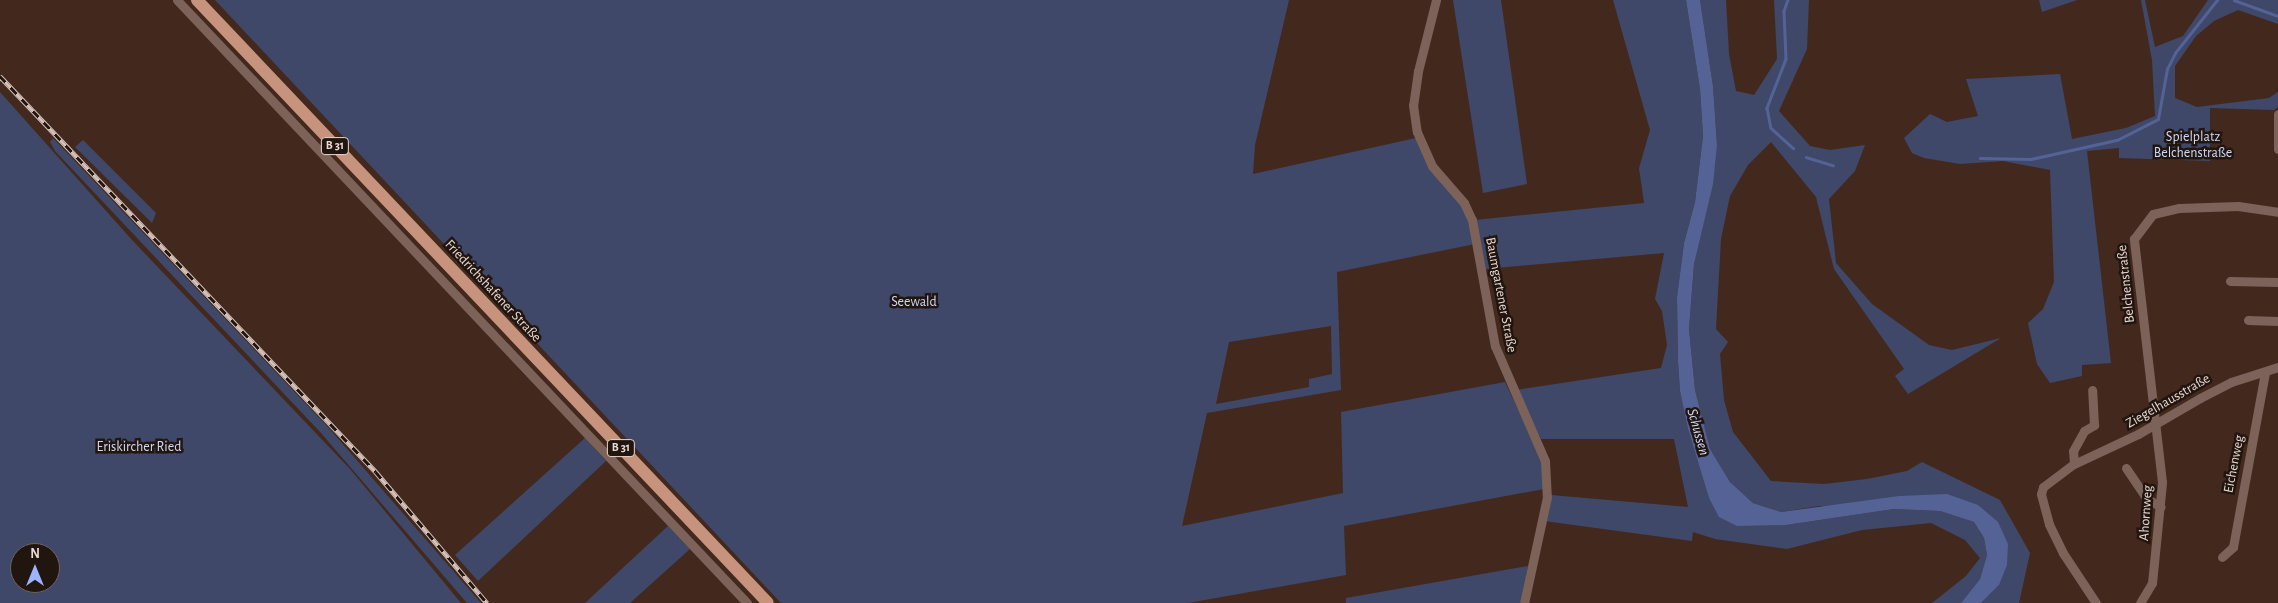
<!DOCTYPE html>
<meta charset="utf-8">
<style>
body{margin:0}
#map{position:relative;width:2278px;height:603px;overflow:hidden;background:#43291d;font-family:"Alegreya Sans",sans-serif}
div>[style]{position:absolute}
.green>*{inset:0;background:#3f4868}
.water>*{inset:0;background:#556296}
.stream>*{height:2.5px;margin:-1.25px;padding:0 1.25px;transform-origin:1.25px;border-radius:1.25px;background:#556296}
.minor>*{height:9px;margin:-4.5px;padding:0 4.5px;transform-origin:4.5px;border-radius:4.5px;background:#7c6258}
.primary>*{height:12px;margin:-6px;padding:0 6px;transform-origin:6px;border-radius:6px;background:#c7937d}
.rail>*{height:4.5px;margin-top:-2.25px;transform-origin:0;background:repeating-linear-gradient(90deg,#211510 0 8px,#d4c1b9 0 16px);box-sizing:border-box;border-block:1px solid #d4c1b9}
span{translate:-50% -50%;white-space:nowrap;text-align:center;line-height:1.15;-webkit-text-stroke:5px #211510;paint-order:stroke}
.shield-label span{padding:1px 4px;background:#211510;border:1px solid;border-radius:4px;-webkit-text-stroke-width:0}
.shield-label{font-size:12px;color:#ead8d1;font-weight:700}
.park-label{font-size:14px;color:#d0dafa}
.street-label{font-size:14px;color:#ead8d1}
.water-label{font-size:15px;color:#ced8f8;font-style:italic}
.north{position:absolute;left:10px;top:543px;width:50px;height:50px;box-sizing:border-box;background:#211510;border:1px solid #71635d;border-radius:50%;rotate:0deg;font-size:14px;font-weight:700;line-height:20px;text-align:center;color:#ead8d1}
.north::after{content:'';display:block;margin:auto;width:18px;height:22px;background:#9fb3fd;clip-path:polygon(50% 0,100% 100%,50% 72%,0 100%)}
</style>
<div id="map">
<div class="green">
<i style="clip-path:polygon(evenodd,215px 0,1289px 0,1255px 145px,1253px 174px,1416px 138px,1464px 208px,1475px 244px,1337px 272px,1341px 390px,1207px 413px,1182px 526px,1343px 493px,1341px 412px,1505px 382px,1542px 460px,1544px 489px,1344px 526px,1346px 575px,1188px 603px,781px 603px,215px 0,1331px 326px,1332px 374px,1309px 379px,1309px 387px,1216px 404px,1229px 342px,1331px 326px)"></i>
<i style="clip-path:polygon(1453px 0,1501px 0,1527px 184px,1483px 193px)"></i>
<i style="clip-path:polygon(1613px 0,1686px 0,1700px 89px,1703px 136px,1695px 202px,1684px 243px,1677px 297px,1678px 362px,1680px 391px,1709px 498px,1786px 525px,1894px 509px,1940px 511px,1974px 522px,1984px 538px,1987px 555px,1980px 579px,1961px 603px,1932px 603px,1966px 576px,1980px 558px,1965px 540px,1931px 523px,1862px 530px,1787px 549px,1715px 539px,1693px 532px,1692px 541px,1544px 521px,1551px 495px,1688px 507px,1674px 439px,1541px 439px,1516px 390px,1661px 368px,1667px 345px,1662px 311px,1655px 299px,1664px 253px,1485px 269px,1475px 220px,1644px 203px,1639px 168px,1650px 130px)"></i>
<i style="clip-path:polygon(1700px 0,1726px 0,1729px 54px,1736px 91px,1754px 95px,1777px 59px,1774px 0,1809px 0,1807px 49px,1779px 111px,1810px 146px,1830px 150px,1865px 145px,1855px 171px,1829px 199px,1836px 263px,1872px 304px,1929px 345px,1952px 350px,2001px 338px,1908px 394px,1895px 376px,1904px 369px,1834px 269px,1816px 197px,1771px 142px,1748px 165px,1730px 196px,1721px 239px,1716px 329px,1728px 342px,1720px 354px,1724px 400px,1733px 432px,1771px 481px,1824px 484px,1867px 479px,1907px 471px,1922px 462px,2000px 500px,2030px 553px,2019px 603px,1981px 603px,1999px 585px,1978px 505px,1819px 506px,1781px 512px,1753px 503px,1730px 482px,1710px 449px,1695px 390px,1689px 329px,1694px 264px,1717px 145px,1713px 86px)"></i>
<i style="clip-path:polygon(2039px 0,2077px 0,2042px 12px)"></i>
<i style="clip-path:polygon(2141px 0,2145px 0,2155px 47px,2183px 36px,2208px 0,2278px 0,2278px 24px,2238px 10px,2214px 21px,2196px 36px,2175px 66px,2175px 98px,2197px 107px,2269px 98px,2278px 92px,2278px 107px,2274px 110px,2210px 108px,2210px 161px,2119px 158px,2119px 148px,2087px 151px,2111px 363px,2082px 365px,2082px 376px,2050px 383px,2037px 364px,2028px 323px,2043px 309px,2054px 282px,2050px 170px,2003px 161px,1960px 164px,1924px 158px,1912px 153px,1904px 138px,1930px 114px,1947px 122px,1978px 116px,1966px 79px,2060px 74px,2072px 139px,2126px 128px,2155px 116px,2152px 60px)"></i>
<i style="clip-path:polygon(evenodd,0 92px,132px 240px,350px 469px,461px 603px,0 603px,0 92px,20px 553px,50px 553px,50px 583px,20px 583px,20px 553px)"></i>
<i style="clip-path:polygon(53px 138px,327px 426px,481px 603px,467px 603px,321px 433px,55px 151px,50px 142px)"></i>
<i style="clip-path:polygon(83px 140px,156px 213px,152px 223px,75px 147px)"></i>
<i style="clip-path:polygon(585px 438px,606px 461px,478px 581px,455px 555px)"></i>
<i style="clip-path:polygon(668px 526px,690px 549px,630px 603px,585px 603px)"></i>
<i style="clip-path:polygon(1528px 566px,1522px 603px,1346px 603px,1346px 598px)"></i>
</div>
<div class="water">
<i style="clip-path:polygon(1686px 0,1700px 0,1713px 86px,1717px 145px,1713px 184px,1694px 264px,1689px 329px,1695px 390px,1710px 449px,1730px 482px,1753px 503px,1781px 512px,1899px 496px,1947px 494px,1978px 505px,1998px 522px,2008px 544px,2007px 565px,1999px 585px,1981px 603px,1961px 603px,1980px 579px,1987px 555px,1984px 538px,1974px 522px,1940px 511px,1894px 509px,1786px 525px,1737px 526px,1719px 517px,1709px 498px,1688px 428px,1680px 391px,1678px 362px,1677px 297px,1684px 243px,1695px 202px,1703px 136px,1700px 89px)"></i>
</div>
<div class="stream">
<i style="left:1788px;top:0;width:12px;rotate:110deg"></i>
<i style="left:1784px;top:11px;width:48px;rotate:87.6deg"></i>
<i style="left:1786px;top:59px;width:53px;rotate:111.2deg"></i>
<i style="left:1767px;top:108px;width:20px;rotate:79deg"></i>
<i style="left:1771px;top:128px;width:30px;rotate:42deg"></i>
<i style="left:2234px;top:0;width:47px;rotate:20deg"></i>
<i style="left:1806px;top:157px;width:28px;rotate:17deg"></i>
<i style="left:1980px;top:158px;width:51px;rotate:1.1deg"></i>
<i style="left:2031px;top:159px;width:88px;rotate:-12.5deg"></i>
<i style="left:2117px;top:140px;width:46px;rotate:-27.1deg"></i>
<i style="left:2158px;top:119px;width:51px;rotate:-79.8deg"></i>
<i style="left:2167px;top:69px;width:18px;rotate:-63deg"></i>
<i style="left:2175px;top:53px;width:68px;rotate:-51.6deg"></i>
</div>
<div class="minor">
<i style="left:177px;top:0;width:830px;rotate:46.61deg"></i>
<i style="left:1436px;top:0;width:73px;rotate:104.2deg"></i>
<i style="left:1418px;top:71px;width:34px;rotate:98deg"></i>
<i style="left:1413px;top:105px;width:27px;rotate:82deg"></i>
<i style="left:1417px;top:132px;width:37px;rotate:66deg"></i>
<i style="left:1432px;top:166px;width:49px;rotate:49.1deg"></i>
<i style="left:1464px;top:203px;width:19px;rotate:65deg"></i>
<i style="left:1472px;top:220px;width:128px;rotate:79.7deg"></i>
<i style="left:1495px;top:346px;width:125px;rotate:66.5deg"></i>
<i style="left:1545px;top:461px;width:36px;rotate:87deg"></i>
<i style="left:1547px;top:497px;width:108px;rotate:102.2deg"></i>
<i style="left:2278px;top:114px;width:35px;rotate:90deg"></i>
<i style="left:2230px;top:281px;width:48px;rotate:1.2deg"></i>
<i style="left:2248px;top:320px;width:30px;rotate:2deg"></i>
<i style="left:2074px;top:464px;width:13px;rotate:-94deg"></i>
<i style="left:2073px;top:451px;width:23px;rotate:-61deg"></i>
<i style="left:2084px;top:431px;width:12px;rotate:-31deg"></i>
<i style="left:2094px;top:425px;width:35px;rotate:-93deg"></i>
<i style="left:2126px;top:468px;width:36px;rotate:56deg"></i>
<i style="left:2146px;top:498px;width:17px;rotate:31deg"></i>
<i style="left:2222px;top:557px;width:15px;rotate:-42deg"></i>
<i style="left:2233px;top:547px;width:178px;rotate:-79.6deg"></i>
<i style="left:2096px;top:603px;width:60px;rotate:-123.4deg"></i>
<i style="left:2063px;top:553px;width:32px;rotate:-116deg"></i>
<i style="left:2049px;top:524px;width:31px;rotate:-105deg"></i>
<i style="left:2041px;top:494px;width:7px;rotate:-74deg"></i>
<i style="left:2043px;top:487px;width:39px;rotate:-37deg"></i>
<i style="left:2074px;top:464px;width:71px;rotate:-25.1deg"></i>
<i style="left:2138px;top:434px;width:72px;rotate:-30.1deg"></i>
<i style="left:2200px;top:398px;width:35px;rotate:-27deg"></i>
<i style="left:2231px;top:382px;width:49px;rotate:-17.7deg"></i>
<i style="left:2140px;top:603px;width:23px;rotate:-59deg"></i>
<i style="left:2152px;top:583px;width:101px;rotate:-84.3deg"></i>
<i style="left:2162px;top:482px;width:245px;rotate:-96.6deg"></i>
<i style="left:2134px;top:239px;width:31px;rotate:-53deg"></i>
<i style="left:2153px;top:214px;width:27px;rotate:-13deg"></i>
<i style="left:2179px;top:208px;width:59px;rotate:-1.9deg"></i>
<i style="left:2238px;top:206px;width:40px;rotate:8.5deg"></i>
</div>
<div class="primary">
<i style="left:197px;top:0;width:830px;rotate:46.56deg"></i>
</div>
<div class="rail">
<i style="left:0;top:76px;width:546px;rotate:46.48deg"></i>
<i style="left:376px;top:472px;width:172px;rotate:49.7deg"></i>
</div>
<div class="shield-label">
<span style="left:335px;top:146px">B 31</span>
<span style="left:621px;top:448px">B 31</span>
</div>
<div class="park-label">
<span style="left:2193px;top:145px">Spielplatz<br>Belchenstraße</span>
<span style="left:914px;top:302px">Seewald</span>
<span style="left:139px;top:447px">Eriskircher Ried</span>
</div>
<div class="street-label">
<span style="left:2126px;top:284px;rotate:-96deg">Belchenstraße</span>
<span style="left:493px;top:291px;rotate:47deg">Friedrichshafener Straße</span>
<span style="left:1501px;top:295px;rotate:79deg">Baumgartener Straße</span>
<span style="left:2168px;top:401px;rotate:-30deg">Ziegelhausstraße</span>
<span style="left:2234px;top:464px;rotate:-79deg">Eichenweg</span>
<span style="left:2146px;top:513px;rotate:-86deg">Ahornweg</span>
</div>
<div class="water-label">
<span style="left:1698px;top:432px;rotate:74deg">Schussen</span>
</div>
<div class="north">N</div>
</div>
